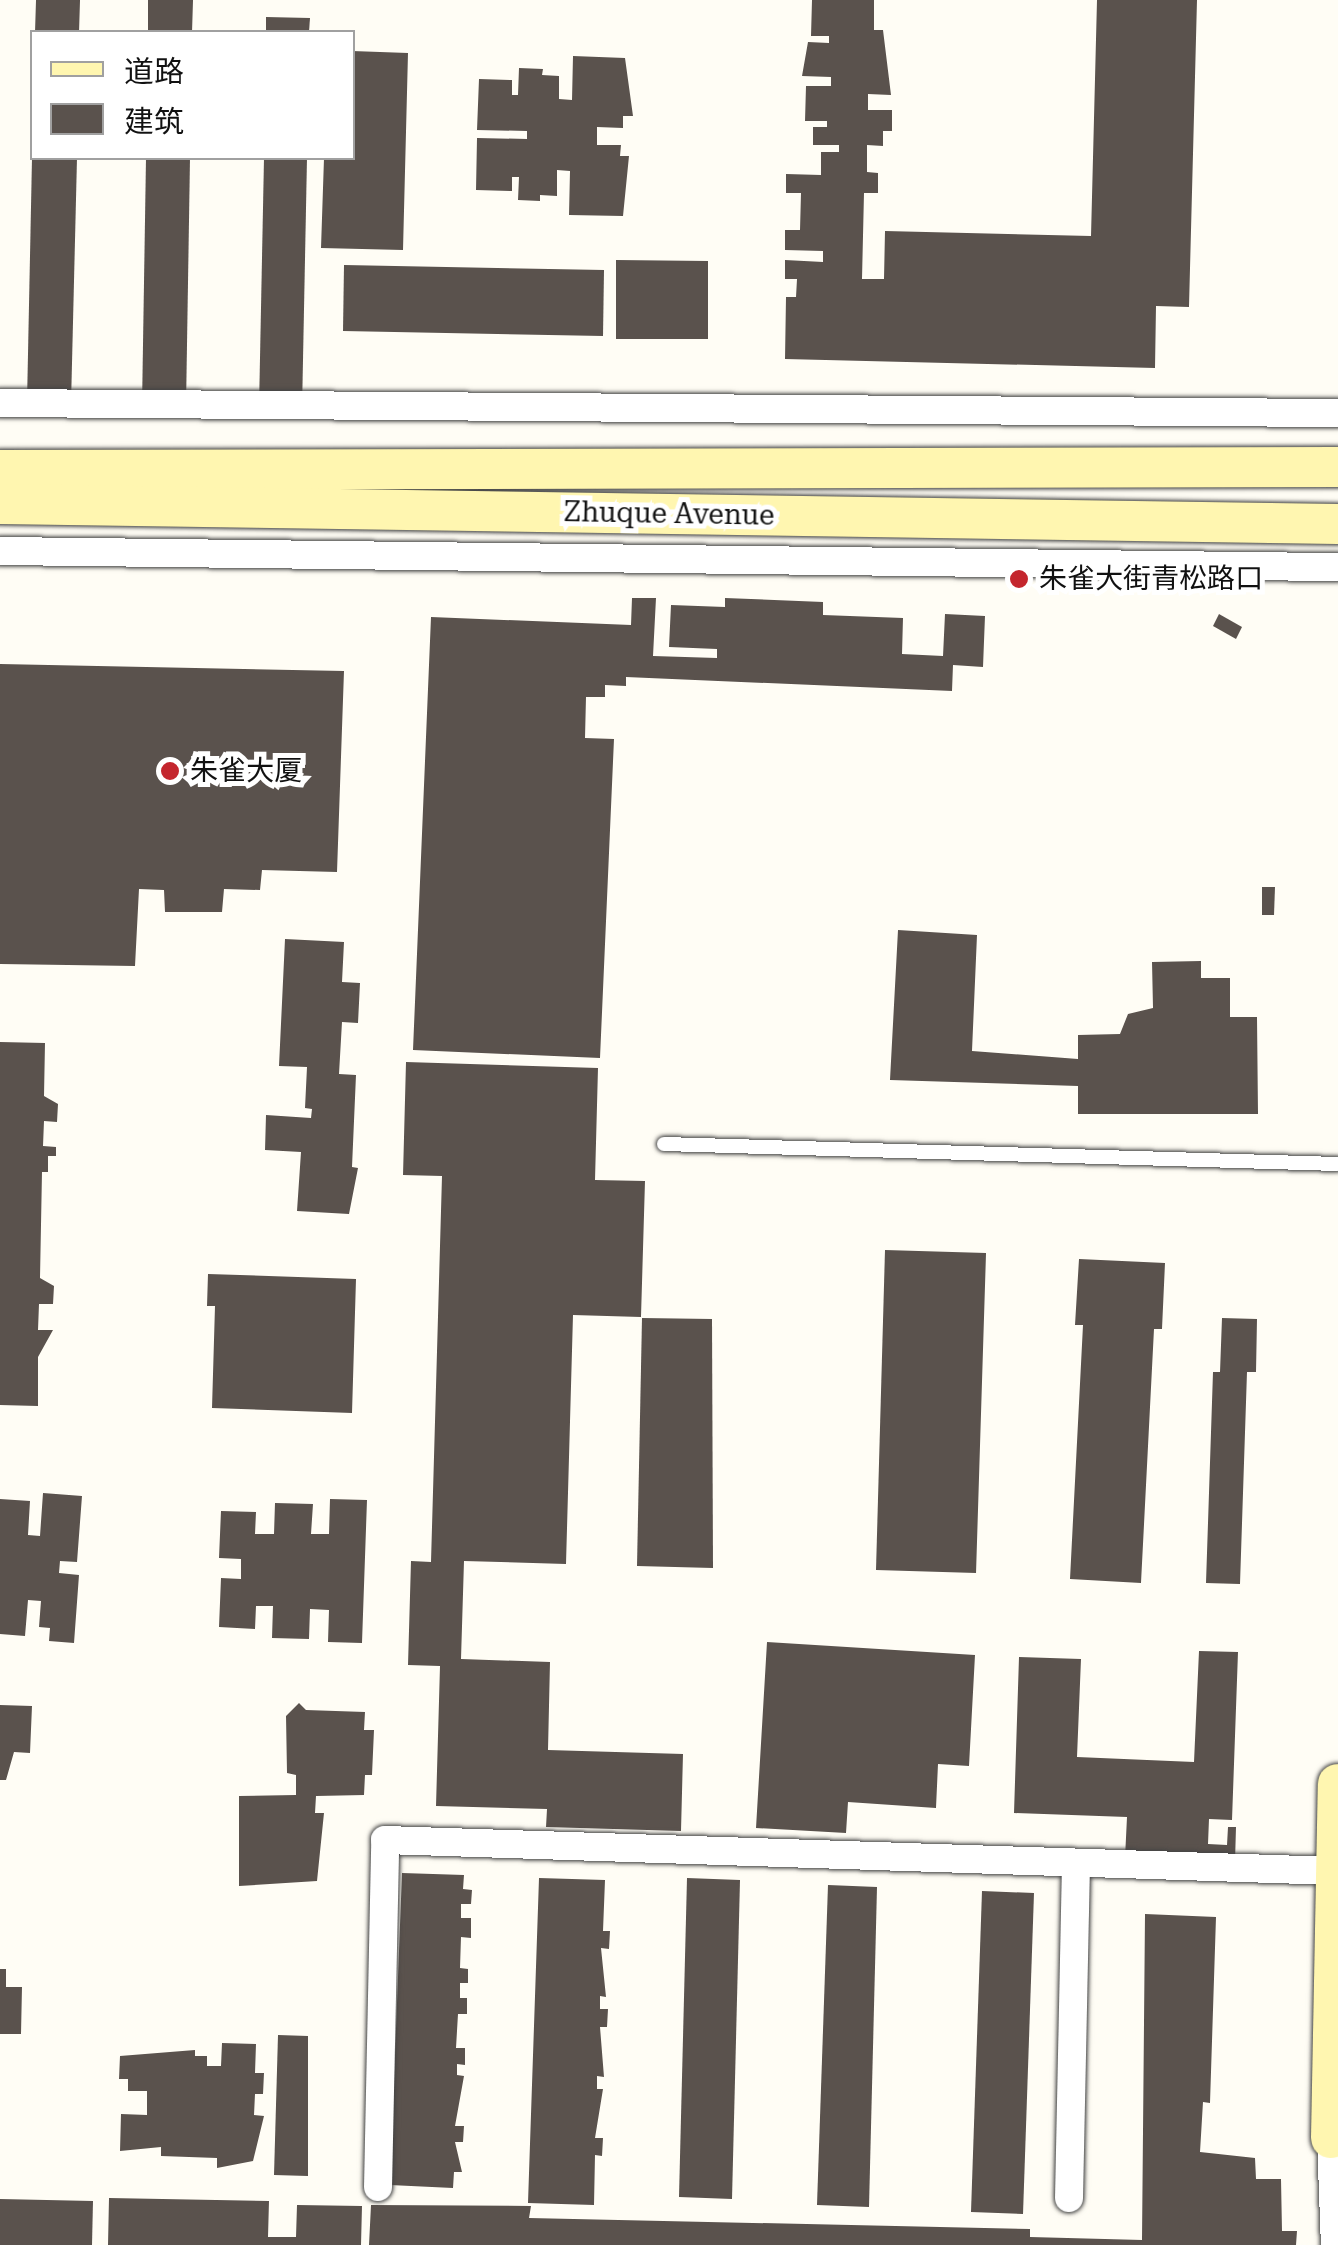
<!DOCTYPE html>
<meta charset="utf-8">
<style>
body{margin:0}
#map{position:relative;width:1338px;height:2245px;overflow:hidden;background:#fffdf5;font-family:"Roboto Serif","Noto Sans SC",serif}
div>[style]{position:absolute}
.building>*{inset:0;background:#5a524d}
.roads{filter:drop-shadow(0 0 2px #444) drop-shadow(0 0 2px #444)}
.lane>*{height:14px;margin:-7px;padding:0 7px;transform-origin:7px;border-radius:7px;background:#fff}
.street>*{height:28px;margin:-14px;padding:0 14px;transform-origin:14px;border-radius:14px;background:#fff}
.secondary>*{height:40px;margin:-20px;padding:0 20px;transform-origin:20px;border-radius:20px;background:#fff6b0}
.dots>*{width:28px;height:28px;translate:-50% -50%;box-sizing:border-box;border:5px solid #fff;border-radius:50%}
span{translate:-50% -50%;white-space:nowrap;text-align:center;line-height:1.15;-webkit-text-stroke:10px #fff;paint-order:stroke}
.street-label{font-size:28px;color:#111}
.poi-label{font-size:28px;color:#111}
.left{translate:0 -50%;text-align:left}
.legend{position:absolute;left:30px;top:30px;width:325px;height:130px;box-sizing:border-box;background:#fff;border:2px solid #a0a0a0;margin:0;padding:12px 18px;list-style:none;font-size:30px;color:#111}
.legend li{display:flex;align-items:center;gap:20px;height:50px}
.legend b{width:50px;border:2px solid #a0a0a0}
</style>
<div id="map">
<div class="building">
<i style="clip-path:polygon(36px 0,80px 0,79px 32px,35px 32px)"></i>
<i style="clip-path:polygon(148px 0,193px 0,192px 32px,148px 32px)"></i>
<i style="clip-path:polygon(812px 0,874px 0,874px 30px,883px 30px,891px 95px,868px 94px,868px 110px,892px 110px,892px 131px,883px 131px,883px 146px,867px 145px,867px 172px,878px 173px,878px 193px,864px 193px,862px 279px,884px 279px,885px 231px,1091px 236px,1097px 0,1197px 0,1189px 307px,1156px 306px,1155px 368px,785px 359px,786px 297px,796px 297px,797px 279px,785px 279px,785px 260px,823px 262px,823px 251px,785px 250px,785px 230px,800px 230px,801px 193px,786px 193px,786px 174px,821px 175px,821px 152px,839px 152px,839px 145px,813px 145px,813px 127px,827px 127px,827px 121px,805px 121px,806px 86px,831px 86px,831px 77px,802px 76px,808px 42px,829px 43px,829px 36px,811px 36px)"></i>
<i style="clip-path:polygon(266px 17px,310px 18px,309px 32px,266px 32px)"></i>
<i style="clip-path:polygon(352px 51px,408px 53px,403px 250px,321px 248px,324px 158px,352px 158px)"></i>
<i style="clip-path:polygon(573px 56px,625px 58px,633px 116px,623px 116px,623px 128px,597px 127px,597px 145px,621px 145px,620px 156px,629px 156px,623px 216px,569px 215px,570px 171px,557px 170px,557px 196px,540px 195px,540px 201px,518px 200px,519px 177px,512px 177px,512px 191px,476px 190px,477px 138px,527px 139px,527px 131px,477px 130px,479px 79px,512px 80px,512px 95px,518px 95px,519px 68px,543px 69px,542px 75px,559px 76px,559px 99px,572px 100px)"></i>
<i style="clip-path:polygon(32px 158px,77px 158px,71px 404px,27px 403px)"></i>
<i style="clip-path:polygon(146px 158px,190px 158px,186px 407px,142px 407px)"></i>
<i style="clip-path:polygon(264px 158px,307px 158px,302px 410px,259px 408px)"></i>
<i style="clip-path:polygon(616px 260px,708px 261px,708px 339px,616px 339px)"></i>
<i style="clip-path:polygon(344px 265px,604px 270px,603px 336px,343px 331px)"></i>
<i style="clip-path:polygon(632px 598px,656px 598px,653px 656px,717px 658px,717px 649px,669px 647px,671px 605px,725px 607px,725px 598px,823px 602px,823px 615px,903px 618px,902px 654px,943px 656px,945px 614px,985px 616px,983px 667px,953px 665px,952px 691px,626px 677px,626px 686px,605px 685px,605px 697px,586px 697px,585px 738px,614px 739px,600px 1058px,413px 1050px,431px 617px,631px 625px)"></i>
<i style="clip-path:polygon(1219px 614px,1242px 627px,1236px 639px,1213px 626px)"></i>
<i style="clip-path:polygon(0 664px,344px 671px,337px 872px,262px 870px,260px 890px,224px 889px,222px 912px,165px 912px,164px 890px,139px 889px,135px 966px,0 964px)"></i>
<i style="clip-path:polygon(1262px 887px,1275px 887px,1274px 915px,1262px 915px)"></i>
<i style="clip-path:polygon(898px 930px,977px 935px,972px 1051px,1078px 1059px,1078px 1035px,1120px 1034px,1128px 1014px,1153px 1008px,1152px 962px,1201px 961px,1201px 978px,1230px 978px,1230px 1017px,1257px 1017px,1258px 1114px,1078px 1114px,1078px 1086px,890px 1080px)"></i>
<i style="clip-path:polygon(285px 939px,344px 942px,342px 982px,360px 983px,358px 1023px,342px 1022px,339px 1074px,356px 1075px,352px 1167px,358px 1168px,349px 1214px,297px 1211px,301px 1152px,265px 1150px,266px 1115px,311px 1118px,312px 1109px,305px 1108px,307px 1067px,279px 1066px)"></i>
<i style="clip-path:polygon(0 1042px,45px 1043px,44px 1096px,58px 1104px,57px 1122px,44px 1121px,43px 1146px,56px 1147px,56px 1156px,48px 1156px,48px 1172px,42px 1172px,40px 1278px,54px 1286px,53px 1304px,39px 1304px,38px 1330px,53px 1330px,38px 1357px,38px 1406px,0 1405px)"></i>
<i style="clip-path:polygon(406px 1062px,598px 1068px,595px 1180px,645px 1181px,641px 1317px,573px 1315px,566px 1564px,464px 1561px,461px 1659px,550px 1662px,548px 1750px,683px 1754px,681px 1831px,546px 1827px,547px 1809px,436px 1806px,440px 1666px,408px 1665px,411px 1561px,431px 1562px,442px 1176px,403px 1175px)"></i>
<i style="clip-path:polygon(885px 1250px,986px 1253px,976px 1573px,876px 1570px)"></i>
<i style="clip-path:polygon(1079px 1259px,1165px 1263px,1162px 1329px,1154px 1329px,1141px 1583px,1070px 1579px,1083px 1325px,1075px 1325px)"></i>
<i style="clip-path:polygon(208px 1274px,356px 1279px,352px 1413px,212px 1408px,215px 1306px,207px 1306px)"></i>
<i style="clip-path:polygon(642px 1318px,712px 1319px,713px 1568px,637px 1566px)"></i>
<i style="clip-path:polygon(1222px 1318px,1257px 1319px,1256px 1372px,1247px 1372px,1240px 1584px,1206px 1583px,1213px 1372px,1220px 1372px)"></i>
<i style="clip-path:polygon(43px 1493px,82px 1496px,77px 1562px,60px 1561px,59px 1573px,79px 1575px,74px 1643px,49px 1641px,50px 1628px,39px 1627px,41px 1601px,28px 1600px,25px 1636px,0 1634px,0 1499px,30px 1501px,28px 1535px,40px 1536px)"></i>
<i style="clip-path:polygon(330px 1499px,367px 1500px,362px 1643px,328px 1642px,329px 1610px,310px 1609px,309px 1639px,272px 1638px,273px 1606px,256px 1606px,255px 1629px,219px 1627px,221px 1578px,241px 1579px,241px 1559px,219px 1558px,221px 1511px,256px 1512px,255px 1534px,274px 1534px,275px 1503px,313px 1504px,311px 1534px,329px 1534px)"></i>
<i style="clip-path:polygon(767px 1642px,975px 1655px,969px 1766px,938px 1764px,936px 1808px,848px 1802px,846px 1833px,756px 1828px)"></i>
<i style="clip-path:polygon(1199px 1651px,1238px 1652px,1232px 1820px,1209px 1819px,1208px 1844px,1227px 1845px,1228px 1827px,1236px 1827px,1235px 1862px,1125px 1858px,1127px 1817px,1014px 1813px,1019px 1657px,1081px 1659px,1077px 1757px,1194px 1762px)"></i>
<i style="clip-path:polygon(299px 1703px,306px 1710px,365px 1712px,364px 1730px,374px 1730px,372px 1775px,365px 1775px,364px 1795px,316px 1796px,315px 1813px,324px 1813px,317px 1881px,239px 1886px,239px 1796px,296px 1795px,296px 1775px,287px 1773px,286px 1716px)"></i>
<i style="clip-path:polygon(0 1705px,32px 1706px,30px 1753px,14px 1752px,6px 1780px,0 1780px)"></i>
<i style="clip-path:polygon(402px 1873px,464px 1875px,463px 1889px,472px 1890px,471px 1904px,461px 1904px,461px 1918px,471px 1918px,471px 1938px,461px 1937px,460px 1968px,468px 1969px,468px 1983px,460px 1983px,460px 1998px,467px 1998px,467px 2014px,458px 2014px,456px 2048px,465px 2048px,465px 2065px,457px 2064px,457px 2075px,464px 2076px,455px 2126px,464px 2126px,463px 2142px,455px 2142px,462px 2172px,454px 2172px,453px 2188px,390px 2185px)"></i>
<i style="clip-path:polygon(539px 1878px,605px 1880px,603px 1931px,610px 1931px,609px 1949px,601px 1948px,606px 1997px,600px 1996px,600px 2009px,608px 2009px,607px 2027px,600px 2027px,604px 2077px,597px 2076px,597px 2089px,603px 2089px,595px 2138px,603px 2138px,602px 2156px,595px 2155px,594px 2205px,528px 2203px)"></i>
<i style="clip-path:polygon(687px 1878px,740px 1880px,732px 2199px,679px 2197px)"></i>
<i style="clip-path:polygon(828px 1885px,877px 1887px,869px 2207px,817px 2205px)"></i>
<i style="clip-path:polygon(982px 1891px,1034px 1893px,1023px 2214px,971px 2212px)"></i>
<i style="clip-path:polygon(1145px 1914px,1216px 1917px,1210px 2103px,1203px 2102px,1200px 2152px,1255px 2158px,1256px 2179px,1281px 2179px,1282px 2231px,1297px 2231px,1296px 2245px,369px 2245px,371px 2205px,531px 2206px,529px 2218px,1030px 2229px,1030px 2237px,1142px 2240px)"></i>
<i style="clip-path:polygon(0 1969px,6px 1969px,6px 1987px,22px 1987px,21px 2034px,0 2034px)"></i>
<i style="clip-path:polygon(278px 2035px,308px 2036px,308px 2176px,274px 2175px)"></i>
<i style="clip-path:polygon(222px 2043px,256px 2044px,255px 2073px,264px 2073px,263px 2094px,255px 2094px,254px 2115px,264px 2116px,253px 2161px,217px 2168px,217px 2158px,161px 2156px,161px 2147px,120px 2151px,121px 2114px,147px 2115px,147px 2091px,128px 2091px,128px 2079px,119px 2079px,120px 2056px,195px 2050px,195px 2056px,207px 2056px,207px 2066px,221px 2066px)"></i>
<i style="clip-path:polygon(109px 2198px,269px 2201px,268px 2237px,296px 2237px,297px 2205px,362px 2206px,361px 2245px,108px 2245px)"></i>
<i style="clip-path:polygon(0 2199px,93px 2201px,92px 2245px,0 2245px)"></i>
</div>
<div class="roads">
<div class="lane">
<i style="left:664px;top:1144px;width:674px;rotate:1.7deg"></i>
</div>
<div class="street">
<i style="left:0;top:403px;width:1338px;rotate:0.43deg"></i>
<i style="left:0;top:551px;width:1338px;rotate:0.69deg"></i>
<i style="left:1331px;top:2138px;width:107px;rotate:87.9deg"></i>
<i style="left:378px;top:2187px;width:347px;rotate:-88.8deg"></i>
<i style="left:385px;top:1840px;width:952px;rotate:1.87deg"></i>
<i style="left:1069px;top:2198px;width:335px;rotate:-88.8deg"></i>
</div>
<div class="secondary">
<i style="left:0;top:470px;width:1338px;rotate:-0.13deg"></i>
<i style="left:0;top:504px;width:1338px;rotate:0.86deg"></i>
<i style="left:1331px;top:2138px;width:354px;rotate:-88.9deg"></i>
</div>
</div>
<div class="dots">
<i style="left:1019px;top:579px;background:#c4262e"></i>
<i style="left:170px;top:771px;background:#c4262e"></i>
</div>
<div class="street-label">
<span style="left:669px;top:514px;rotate:1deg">Zhuque Avenue</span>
</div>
<div class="poi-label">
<span class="left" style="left:1039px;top:579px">朱雀大街青松路口</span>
<span class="left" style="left:190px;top:771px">朱雀大厦</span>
</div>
<ul class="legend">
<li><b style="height:12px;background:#fff6b0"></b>道路</li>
<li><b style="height:28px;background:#5a524d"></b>建筑</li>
</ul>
</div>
